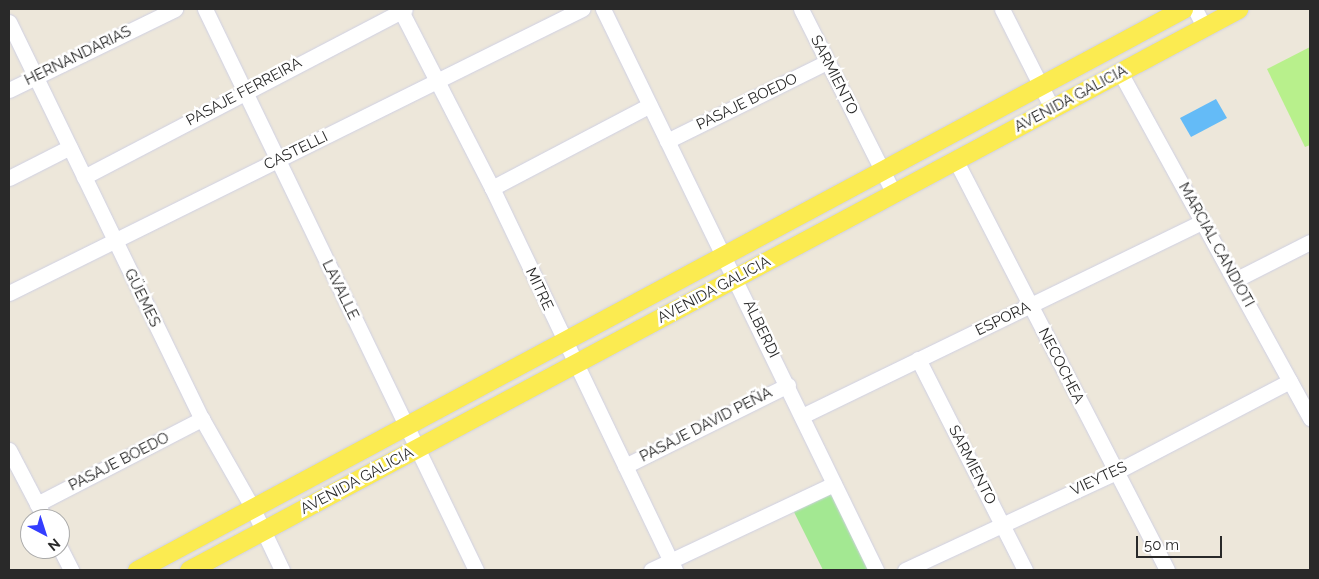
<!DOCTYPE html>
<meta charset="utf-8">
<style>
body{margin:0}
#map{position:relative;width:1319px;height:579px;overflow:hidden;background:#ede7da;font-family:Raleway,sans-serif}
div>[style]{position:absolute}
.green>*{inset:0;background:#a3e892}
.pitch>*{inset:0;background:#b8f08c}
.water>*{inset:0;background:#64bbf7}
.roads{filter:drop-shadow(0 0 1px #cfd0e3) drop-shadow(0 0 1px #cfd0e3)}
.minor>*{height:15px;margin:-7.5px;padding:0 7.5px;transform-origin:7.5px;border-radius:7.5px;background:#fff}
.major>*{height:19px;margin:-9.5px;padding:0 9.5px;transform-origin:9.5px;border-radius:9.5px;background:#fbeb51}
span{translate:-50% -50%;white-space:nowrap;text-align:center;line-height:1.15;-webkit-text-stroke:5px #fff;paint-order:stroke}
.street-label{font-size:15px;color:#292929}
.frame{position:absolute;inset:0;border:10px solid #292929;pointer-events:none}
.north{position:absolute;left:20px;top:509px;width:50px;height:50px;box-sizing:border-box;background:#fff;border:1px solid #a9a9a9;border-radius:50%;rotate:140deg;font-size:14px;font-weight:700;line-height:20px;text-align:center;color:#292929}
.north::after{content:'';display:block;margin:auto;width:18px;height:22px;background:#343dff;clip-path:polygon(50% 0,100% 100%,50% 72%,0 100%)}
.scale{position:absolute;left:1136px;top:536px;width:86px;height:22px;box-sizing:border-box;border:2px solid #292929;border-top:0;padding-left:6px;font-size:15px;line-height:18px;white-space:nowrap;color:#292929;-webkit-text-stroke:4px #fff;paint-order:stroke}
</style>
<div id="map">
<div class="green">
<i style="clip-path:polygon(831px 492px,868px 570px,823px 570px,793px 510px)"></i>
</div>
<div class="pitch">
<i style="clip-path:polygon(1310px 47px,1310px 145px,1305px 147px,1267px 69px)"></i>
</div>
<div class="water">
<i style="clip-path:polygon(1216px 99px,1227px 118px,1191px 137px,1180px 118px)"></i>
</div>
<div class="roads">
<div class="minor">
<i style="left:205px;top:9px;width:623px;rotate:64.22deg"></i>
<i style="left:400px;top:9px;width:201px;rotate:62.8deg"></i>
<i style="left:492px;top:188px;width:424px;rotate:64.4deg"></i>
<i style="left:603px;top:9px;width:624px;rotate:64.05deg"></i>
<i style="left:801px;top:9px;width:207px;rotate:63.3deg"></i>
<i style="left:1002px;top:9px;width:111px;rotate:63.2deg"></i>
<i style="left:1195px;top:9px;width:20px;rotate:63deg"></i>
<i style="left:9px;top:22px;width:441px;rotate:64.1deg"></i>
<i style="left:202px;top:419px;width:101px;rotate:60.4deg"></i>
<i style="left:252px;top:507px;width:70px;rotate:64.5deg"></i>
<i style="left:1121px;top:74px;width:393px;rotate:61.2deg"></i>
<i style="left:9px;top:90px;width:185px;rotate:-26deg"></i>
<i style="left:667px;top:141px;width:178px;rotate:-26.3deg"></i>
<i style="left:956px;top:161px;width:460px;rotate:62.7deg"></i>
<i style="left:84px;top:177px;width:362px;rotate:-27.6deg"></i>
<i style="left:9px;top:178px;width:68px;rotate:-26.9deg"></i>
<i style="left:492px;top:188px;width:178px;rotate:-27.7deg"></i>
<i style="left:1235px;top:280px;width:84px;rotate:-26.9deg"></i>
<i style="left:9px;top:293px;width:640px;rotate:-26.36deg"></i>
<i style="left:918px;top:359px;width:237px;rotate:63.1deg"></i>
<i style="left:802px;top:416px;width:446px;rotate:-25.9deg"></i>
<i style="left:9px;top:450px;width:78px;rotate:62.4deg"></i>
<i style="left:625px;top:466px;width:182px;rotate:-26.4deg"></i>
<i style="left:37px;top:504px;width:186px;rotate:-27.3deg"></i>
<i style="left:60px;top:548px;width:25px;rotate:63deg"></i>
<i style="left:651px;top:570px;width:202px;rotate:-25.2deg"></i>
<i style="left:905px;top:570px;width:233px;rotate:-24.9deg"></i>
<i style="left:1116px;top:472px;width:196px;rotate:-27.6deg"></i>
</div>
<div class="major">
<i style="left:137px;top:570px;width:1187px;rotate:-28.21deg"></i>
<i style="left:189px;top:570px;width:1190px;rotate:-28.14deg"></i>
</div>
</div>
<div class="street-label">
<span style="left:78px;top:56px;rotate:-26deg">HERNANDARIAS</span>
<span style="left:834px;top:75px;rotate:63deg">SARMIENTO</span>
<span style="left:244px;top:92px;rotate:-28deg">PASAJE FERREIRA</span>
<span style="left:1071px;top:99px;rotate:-28deg">AVENIDA GALICIA</span>
<span style="left:747px;top:102px;rotate:-26deg">PASAJE BOEDO</span>
<span style="left:296px;top:151px;rotate:-26deg">CASTELLI</span>
<span style="left:1216px;top:245px;rotate:61deg">MARCIAL CANDIOTI</span>
<span style="left:539px;top:289px;rotate:65deg">MITRE</span>
<span style="left:340px;top:290px;rotate:64deg">LAVALLE</span>
<span style="left:714px;top:290px;rotate:-28deg">AVENIDA GALICIA</span>
<span style="left:142px;top:298px;rotate:64deg">GÜEMES</span>
<span style="left:1003px;top:319px;rotate:-26deg">ESPORA</span>
<span style="left:761px;top:329px;rotate:64deg">ALBERDI</span>
<span style="left:1061px;top:366px;rotate:63deg">NECOCHEA</span>
<span style="left:706px;top:425px;rotate:-27deg">PASAJE DAVID PEÑA</span>
<span style="left:119px;top:462px;rotate:-27deg">PASAJE BOEDO</span>
<span style="left:972px;top:465px;rotate:63deg">SARMIENTO</span>
<span style="left:1099px;top:479px;rotate:-25deg">VIEYTES</span>
<span style="left:357px;top:481px;rotate:-28deg">AVENIDA GALICIA</span>
</div>
<div class="frame"></div>
<div class="north">N</div>
<div class="scale">50 m</div>
</div>
